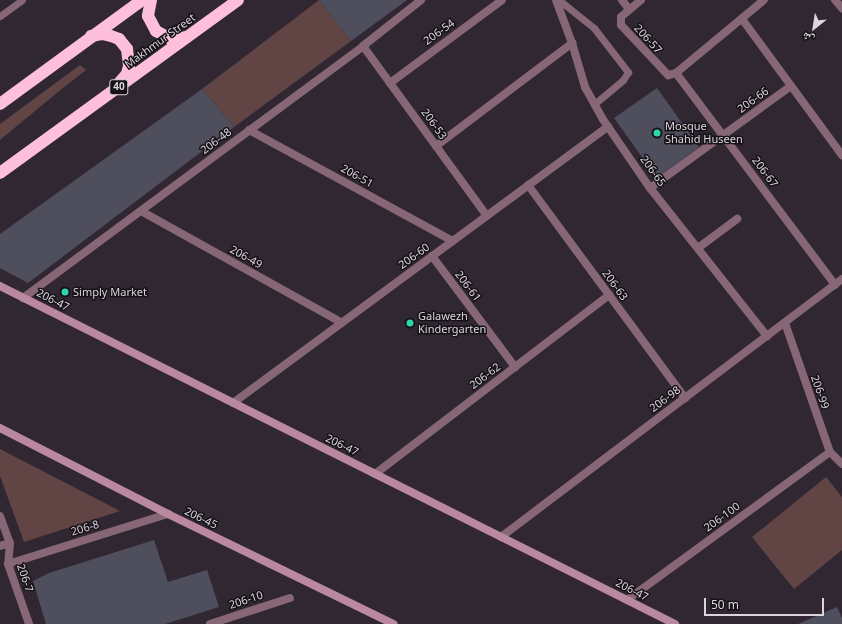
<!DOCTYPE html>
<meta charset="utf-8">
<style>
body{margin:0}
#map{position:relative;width:842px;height:624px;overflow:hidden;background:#312733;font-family:"Noto Sans","Noto Naskh Arabic",sans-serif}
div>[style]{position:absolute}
.green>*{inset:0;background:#604544}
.building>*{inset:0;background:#4f4e5d}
.lane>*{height:7px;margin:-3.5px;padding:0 3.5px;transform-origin:3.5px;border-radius:3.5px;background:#876775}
.street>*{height:8px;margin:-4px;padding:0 4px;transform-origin:4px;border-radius:4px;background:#876775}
.secondary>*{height:8px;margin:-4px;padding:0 4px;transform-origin:4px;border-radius:4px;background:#bb899f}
.highway>*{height:12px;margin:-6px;padding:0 6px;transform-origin:6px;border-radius:6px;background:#febfdb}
.dots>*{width:11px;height:11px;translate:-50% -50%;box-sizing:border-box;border:2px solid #161217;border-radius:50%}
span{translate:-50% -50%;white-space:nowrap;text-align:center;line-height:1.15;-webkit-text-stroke:3px #161217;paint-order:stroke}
.shield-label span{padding:1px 3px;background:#161217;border:1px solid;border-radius:3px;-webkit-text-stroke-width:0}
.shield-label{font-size:10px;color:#dbd4dc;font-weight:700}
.street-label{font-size:11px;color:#dbd4dc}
.poi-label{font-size:11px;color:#dbd4dc}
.left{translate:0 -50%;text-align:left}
.north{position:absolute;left:794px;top:8px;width:40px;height:40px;-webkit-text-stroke:3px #161217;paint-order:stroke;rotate:210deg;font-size:11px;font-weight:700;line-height:16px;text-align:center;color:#dbd4dc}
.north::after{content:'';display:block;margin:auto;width:14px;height:18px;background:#dbd4dc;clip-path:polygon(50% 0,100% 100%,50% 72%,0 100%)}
.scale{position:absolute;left:704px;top:598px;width:120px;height:18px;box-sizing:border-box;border:2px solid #dbd4dc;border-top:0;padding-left:5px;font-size:12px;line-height:14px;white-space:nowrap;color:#dbd4dc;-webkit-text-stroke:3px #161217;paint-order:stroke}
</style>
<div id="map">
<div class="green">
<i style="clip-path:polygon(319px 0,351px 41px,234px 127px,202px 89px)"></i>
<i style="clip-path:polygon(80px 65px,86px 70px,58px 92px,0 140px,0 124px)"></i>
<i style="clip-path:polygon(0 449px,120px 511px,24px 542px,0 476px)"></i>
<i style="clip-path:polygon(826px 477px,842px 497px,842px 550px,794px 589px,752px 537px)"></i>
</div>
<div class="building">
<i style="clip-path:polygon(319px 0,407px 0,351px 41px)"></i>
<i style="clip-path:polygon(657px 88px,699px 147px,657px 178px,614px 118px)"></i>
<i style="clip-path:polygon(202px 89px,234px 127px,28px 283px,0 268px,0 234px)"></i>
<i style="clip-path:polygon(154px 540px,168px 582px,207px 570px,219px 607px,165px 624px,46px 624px,33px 581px,49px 573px)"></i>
<i style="clip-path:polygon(837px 607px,842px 618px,842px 624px,798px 624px)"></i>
</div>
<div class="lane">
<i style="left:559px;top:0;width:45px;rotate:38.7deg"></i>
<i style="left:594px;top:28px;width:56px;rotate:52.3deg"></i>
<i style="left:628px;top:72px;width:9px;rotate:122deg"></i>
<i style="left:623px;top:80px;width:38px;rotate:140deg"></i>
<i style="left:0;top:16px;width:27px;rotate:-36deg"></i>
</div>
<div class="street">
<i style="left:556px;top:0;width:46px;rotate:69.6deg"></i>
<i style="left:572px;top:43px;width:46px;rotate:73.5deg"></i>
<i style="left:585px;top:87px;width:35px;rotate:61deg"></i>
<i style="left:602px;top:118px;width:85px;rotate:55.6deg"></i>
<i style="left:650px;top:188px;width:189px;rotate:51.7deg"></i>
<i style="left:622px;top:0;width:11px;rotate:52deg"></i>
<i style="left:641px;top:0;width:26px;rotate:140deg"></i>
<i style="left:621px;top:17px;width:8px;rotate:90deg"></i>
<i style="left:621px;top:25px;width:69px;rotate:46.8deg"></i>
<i style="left:668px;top:75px;width:8px;rotate:-14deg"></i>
<i style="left:676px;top:73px;width:114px;rotate:-39.7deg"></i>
<i style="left:835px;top:0;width:11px;rotate:49deg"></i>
<i style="left:742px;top:19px;width:169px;rotate:53.7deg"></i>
<i style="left:363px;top:46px;width:210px;rotate:53.9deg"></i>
<i style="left:676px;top:73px;width:265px;rotate:53.1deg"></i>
<i style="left:390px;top:83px;width:139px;rotate:-36.5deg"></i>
<i style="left:249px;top:130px;width:232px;rotate:28.6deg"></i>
<i style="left:436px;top:146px;width:171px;rotate:-37.1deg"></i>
<i style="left:528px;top:185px;width:265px;rotate:53.6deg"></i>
<i style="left:650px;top:188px;width:174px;rotate:-35.9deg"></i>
<i style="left:141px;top:211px;width:230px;rotate:29.1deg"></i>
<i style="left:698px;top:248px;width:49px;rotate:-36.6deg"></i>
<i style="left:432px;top:256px;width:139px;rotate:53.2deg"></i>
<i style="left:23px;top:298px;width:423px;rotate:-36.5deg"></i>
<i style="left:363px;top:46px;width:74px;rotate:-38.4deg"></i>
<i style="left:785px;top:323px;width:137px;rotate:70.8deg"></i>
<i style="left:830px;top:452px;width:17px;rotate:45deg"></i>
<i style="left:233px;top:403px;width:466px;rotate:-36.4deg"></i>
<i style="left:375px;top:474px;width:295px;rotate:-37.4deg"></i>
<i style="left:0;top:516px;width:29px;rotate:70deg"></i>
<i style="left:10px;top:543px;width:21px;rotate:95deg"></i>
<i style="left:8px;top:564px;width:64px;rotate:70.7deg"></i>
<i style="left:501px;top:537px;width:428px;rotate:-37.1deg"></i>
<i style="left:0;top:546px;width:10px;rotate:-17deg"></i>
<i style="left:8px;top:564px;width:168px;rotate:-17.4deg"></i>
<i style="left:627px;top:600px;width:251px;rotate:-36.1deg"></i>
<i style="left:210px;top:624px;width:84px;rotate:-18deg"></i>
</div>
<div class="secondary">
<i style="left:0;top:286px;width:755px;rotate:26.6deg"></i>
<i style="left:0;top:428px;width:189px;rotate:27.1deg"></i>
<i style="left:168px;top:514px;width:251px;rotate:26deg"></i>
</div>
<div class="highway">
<i style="left:151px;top:0;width:16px;rotate:101deg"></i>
<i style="left:148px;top:16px;width:17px;rotate:62deg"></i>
<i style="left:156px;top:31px;width:17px;rotate:28deg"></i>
<i style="left:171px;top:39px;width:16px;rotate:-7deg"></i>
<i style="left:91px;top:36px;width:11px;rotate:-10deg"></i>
<i style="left:102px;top:34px;width:9px;rotate:13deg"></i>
<i style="left:111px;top:36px;width:9px;rotate:21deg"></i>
<i style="left:119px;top:39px;width:13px;rotate:51deg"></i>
<i style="left:127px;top:49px;width:17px;rotate:83deg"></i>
<i style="left:129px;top:66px;width:8px;rotate:104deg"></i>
<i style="left:127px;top:74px;width:11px;rotate:131deg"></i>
<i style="left:0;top:104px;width:176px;rotate:-36.2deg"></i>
<i style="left:0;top:173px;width:294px;rotate:-36deg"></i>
</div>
<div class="dots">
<i style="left:657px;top:133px;background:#2ed4ab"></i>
<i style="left:65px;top:292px;background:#2ed4ab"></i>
<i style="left:410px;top:323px;background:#2ed4ab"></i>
</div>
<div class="shield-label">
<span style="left:119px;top:87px">40</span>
</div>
<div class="street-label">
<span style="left:439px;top:32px;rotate:-36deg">206-54</span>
<span style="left:648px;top:39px;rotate:48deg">206-57</span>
<span style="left:160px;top:41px;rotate:-36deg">Makhmur Street</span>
<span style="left:753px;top:100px;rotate:-36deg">206-66</span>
<span style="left:434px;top:124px;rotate:54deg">206-53</span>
<span style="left:216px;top:141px;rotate:-37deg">206-48</span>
<span style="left:653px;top:171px;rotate:54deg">206-65</span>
<span style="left:765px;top:172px;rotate:53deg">206-67</span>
<span style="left:357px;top:176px;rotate:29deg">206-51</span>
<span style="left:414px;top:256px;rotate:-36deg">206-60</span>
<span style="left:246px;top:257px;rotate:29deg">206-49</span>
<span style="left:615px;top:285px;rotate:54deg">206-63</span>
<span style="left:468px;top:286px;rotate:53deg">206-61</span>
<span style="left:53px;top:300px;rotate:27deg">206-47</span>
<span style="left:485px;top:376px;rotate:-37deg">206-62</span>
<span style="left:820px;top:392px;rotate:71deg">206-99</span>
<span style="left:665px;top:399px;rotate:-37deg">206-98</span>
<span style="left:342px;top:445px;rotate:26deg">206-47</span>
<span style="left:722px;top:517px;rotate:-36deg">206-100</span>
<span style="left:201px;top:518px;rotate:26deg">206-45</span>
<span style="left:85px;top:528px;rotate:-17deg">206-8</span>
<span style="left:25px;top:578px;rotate:71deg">206-7</span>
<span style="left:632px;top:590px;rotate:27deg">206-47</span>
<span style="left:246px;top:600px;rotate:-18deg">206-10</span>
</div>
<div class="poi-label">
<span class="left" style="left:665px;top:133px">Mosque<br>Shahid Huseen</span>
<span class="left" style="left:73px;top:292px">Simply Market</span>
<span class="left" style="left:418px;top:323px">Galawezh<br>Kindergarten</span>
</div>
<div class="north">ش</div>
<div class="scale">50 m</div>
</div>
